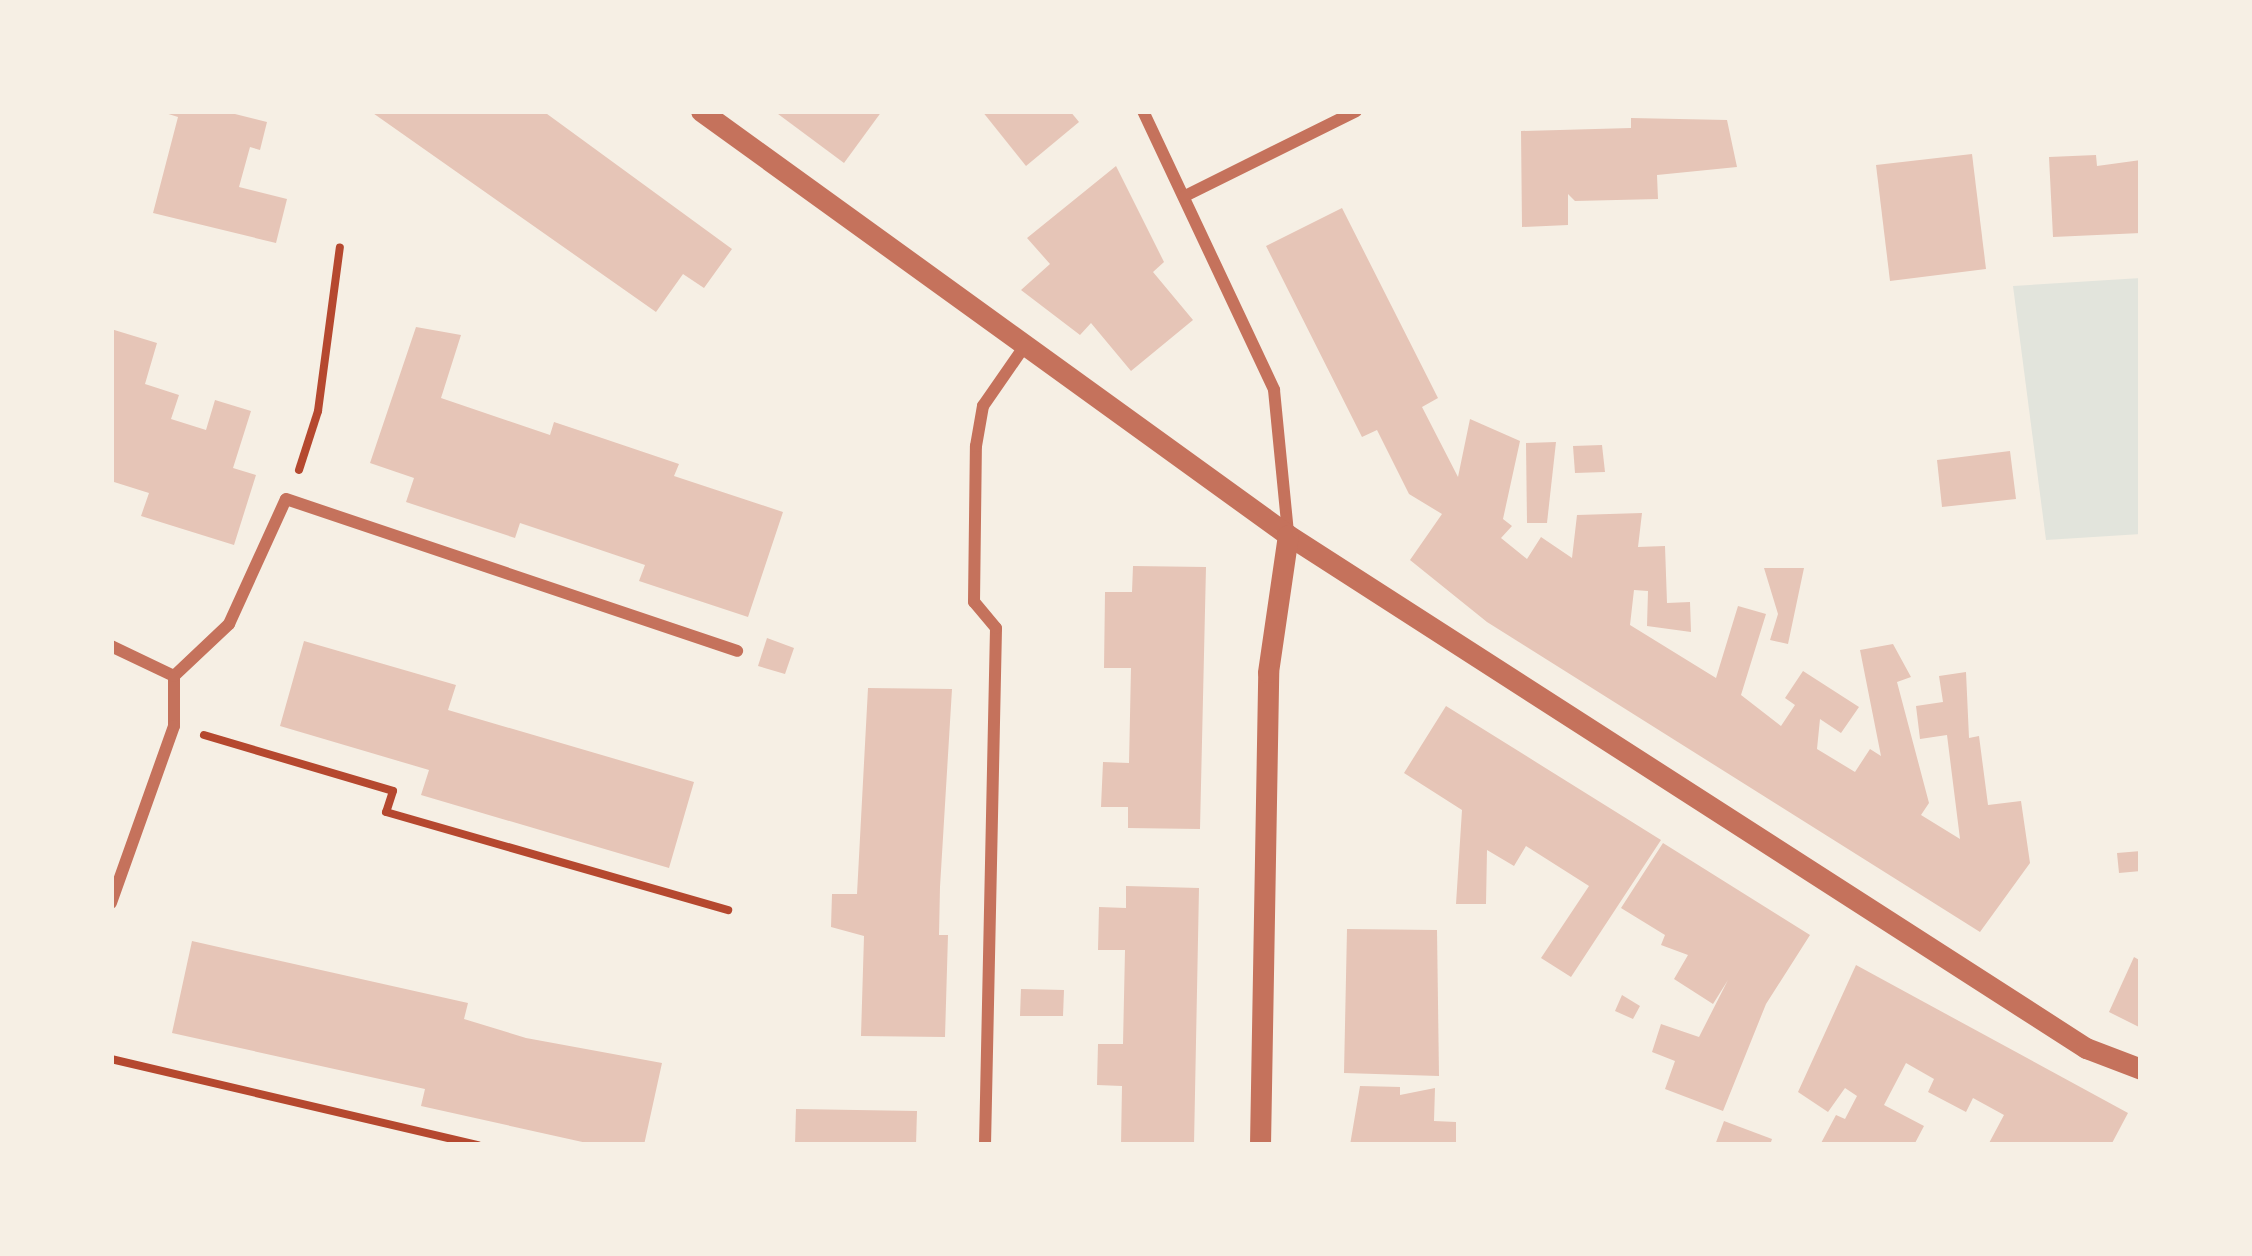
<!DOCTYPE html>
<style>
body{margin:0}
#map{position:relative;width:2252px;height:1256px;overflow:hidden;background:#f6efe4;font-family:"Sofia Sans Condensed",sans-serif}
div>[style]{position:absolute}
.green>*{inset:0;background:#e2e4dc}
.building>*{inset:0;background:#e6c5b7}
.path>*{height:8px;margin:-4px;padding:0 4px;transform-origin:4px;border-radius:4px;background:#b5482f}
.minor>*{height:12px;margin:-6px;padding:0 6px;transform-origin:6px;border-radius:6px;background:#c5725c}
.tertiary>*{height:21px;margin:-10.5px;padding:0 10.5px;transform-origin:10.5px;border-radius:10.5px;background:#c5725c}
span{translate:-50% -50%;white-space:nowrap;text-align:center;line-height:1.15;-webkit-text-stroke:12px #f6efe4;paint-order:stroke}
.frame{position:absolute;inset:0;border:114px solid #f6efe4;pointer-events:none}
</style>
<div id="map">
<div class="green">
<i style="clip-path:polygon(2141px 278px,2141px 534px,2046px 540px,2013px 286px)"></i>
</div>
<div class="building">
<i style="clip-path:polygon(159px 111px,223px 111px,267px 122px,260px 150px,250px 147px,239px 187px,287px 199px,276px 243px,153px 213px,178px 117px)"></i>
<i style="clip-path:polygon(370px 111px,543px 111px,732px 249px,704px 288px,683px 274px,656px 312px)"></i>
<i style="clip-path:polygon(774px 111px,882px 111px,844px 163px)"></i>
<i style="clip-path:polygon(982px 111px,1070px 111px,1079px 122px,1026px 166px)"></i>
<i style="clip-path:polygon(1631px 118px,1727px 120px,1737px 167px,1657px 175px,1658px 199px,1575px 201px,1568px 194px,1568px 225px,1522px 227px,1521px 131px,1631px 128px)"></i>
<i style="clip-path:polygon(1972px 154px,1986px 269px,1890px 281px,1876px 165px)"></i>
<i style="clip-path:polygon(2096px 155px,2097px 166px,2141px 160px,2141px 233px,2053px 237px,2049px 157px)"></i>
<i style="clip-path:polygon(1116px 166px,1164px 262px,1153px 272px,1193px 320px,1131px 371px,1091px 323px,1080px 335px,1021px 290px,1050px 264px,1027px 238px)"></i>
<i style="clip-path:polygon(1342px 208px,1438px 398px,1422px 407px,1458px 477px,1470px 419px,1520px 441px,1503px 519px,1512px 526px,1501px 538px,1527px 559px,1541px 537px,1572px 558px,1577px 515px,1642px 513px,1638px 547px,1665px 546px,1667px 603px,1690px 602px,1691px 632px,1647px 626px,1648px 591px,1634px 590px,1630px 625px,1716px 678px,1738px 606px,1766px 614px,1741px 695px,1781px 726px,1795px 705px,1785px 698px,1803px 671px,1859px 707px,1841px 733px,1820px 719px,1817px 749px,1855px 772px,1870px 749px,1881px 756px,1860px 650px,1893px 644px,1911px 677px,1897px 682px,1929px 803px,1921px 815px,1960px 839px,1947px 735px,1920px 739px,1916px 706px,1943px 702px,1939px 676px,1966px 672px,1969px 738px,1979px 736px,1988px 805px,2021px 801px,2030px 863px,1980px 932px,1487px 622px,1410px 560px,1442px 514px,1409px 494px,1377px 430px,1362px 437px,1266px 246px)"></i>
<i style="clip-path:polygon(416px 327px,461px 335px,441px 398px,550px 435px,554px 422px,596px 436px,679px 464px,674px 476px,783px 512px,748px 617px,639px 581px,645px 565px,562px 537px,520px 523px,515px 538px,406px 502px,414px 478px,370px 463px)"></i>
<i style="clip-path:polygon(111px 329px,157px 343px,145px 384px,179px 395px,171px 419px,206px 430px,215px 400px,251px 411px,233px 468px,256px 475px,234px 545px,141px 516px,149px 493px,114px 482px)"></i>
<i style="clip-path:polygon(1556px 442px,1547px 523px,1527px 523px,1526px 443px)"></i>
<i style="clip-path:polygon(1602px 445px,1605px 472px,1575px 473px,1573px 446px)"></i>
<i style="clip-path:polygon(2010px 451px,2016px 499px,1942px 507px,1937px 460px)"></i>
<i style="clip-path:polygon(1133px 566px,1206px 567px,1200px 829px,1128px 828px,1128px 807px,1101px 807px,1103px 762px,1129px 763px,1131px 668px,1104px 668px,1105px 592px,1132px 592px)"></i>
<i style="clip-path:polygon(1764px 568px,1804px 568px,1788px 644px,1770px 640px,1778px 614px)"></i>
<i style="clip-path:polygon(767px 638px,794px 648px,785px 674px,758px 666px)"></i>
<i style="clip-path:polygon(304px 641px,456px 685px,448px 710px,694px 782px,669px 868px,421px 795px,429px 770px,280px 726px)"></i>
<i style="clip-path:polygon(868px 688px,952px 689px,940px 887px,939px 935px,948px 935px,945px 1037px,861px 1036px,864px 936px,831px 927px,832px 894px,857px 894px)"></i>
<i style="clip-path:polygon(1446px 706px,1661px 840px,1571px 977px,1541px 958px,1589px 886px,1526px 846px,1514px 866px,1487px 850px,1486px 904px,1456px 904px,1462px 810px,1404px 773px)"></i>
<i style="clip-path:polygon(1663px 843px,1810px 935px,1766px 1004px,1723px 1111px,1665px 1089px,1675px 1061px,1652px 1052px,1661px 1024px,1699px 1037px,1728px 980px,1713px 1004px,1674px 979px,1688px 955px,1661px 945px,1665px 935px,1621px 908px)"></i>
<i style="clip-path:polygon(2141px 851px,2141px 871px,2119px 873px,2117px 853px)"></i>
<i style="clip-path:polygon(1126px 886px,1199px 888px,1194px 1145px,1121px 1145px,1122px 1086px,1097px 1085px,1098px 1044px,1123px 1044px,1125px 950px,1098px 950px,1099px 907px,1126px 908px)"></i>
<i style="clip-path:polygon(1347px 929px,1437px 930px,1439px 1076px,1344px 1073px)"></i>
<i style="clip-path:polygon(192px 941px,468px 1003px,464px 1019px,526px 1038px,662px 1063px,644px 1145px,596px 1145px,421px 1106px,425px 1089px,172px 1033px)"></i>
<i style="clip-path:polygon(2134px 957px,2141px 961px,2141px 1028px,2109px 1012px)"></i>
<i style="clip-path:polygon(1856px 965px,2128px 1113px,2111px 1145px,1988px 1145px,2004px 1115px,1973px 1098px,1966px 1112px,1928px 1092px,1934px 1079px,1906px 1063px,1884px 1105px,1924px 1126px,1914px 1145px,1820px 1145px,1836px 1115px,1845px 1119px,1857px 1096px,1845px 1088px,1828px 1112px,1798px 1092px)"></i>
<i style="clip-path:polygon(1021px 989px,1064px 990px,1063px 1016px,1020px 1016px)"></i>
<i style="clip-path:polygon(1622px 995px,1640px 1006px,1633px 1019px,1615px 1011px)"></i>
<i style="clip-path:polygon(1360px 1086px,1400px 1087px,1400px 1095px,1435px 1088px,1434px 1121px,1456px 1122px,1456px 1145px,1350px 1145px)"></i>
<i style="clip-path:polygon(796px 1109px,917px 1111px,916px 1145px,795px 1145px)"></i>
<i style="clip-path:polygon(1724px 1121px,1772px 1139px,1770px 1145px,1715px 1145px)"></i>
</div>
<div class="path">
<i style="left:299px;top:470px;width:62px;rotate:-72.1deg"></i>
<i style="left:318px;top:411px;width:165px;rotate:-82.4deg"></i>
<i style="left:204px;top:735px;width:197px;rotate:16.5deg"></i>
<i style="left:393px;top:791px;width:22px;rotate:108deg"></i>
<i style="left:386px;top:812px;width:356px;rotate:16deg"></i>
<i style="left:111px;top:1059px;width:377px;rotate:13.2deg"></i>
</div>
<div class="minor">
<i style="left:1143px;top:111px;width:308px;rotate:64.8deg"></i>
<i style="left:1274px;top:390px;width:144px;rotate:84.4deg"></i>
<i style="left:1185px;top:196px;width:191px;rotate:-26.4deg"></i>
<i style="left:111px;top:646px;width:70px;rotate:25.5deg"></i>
<i style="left:174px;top:676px;width:50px;rotate:90deg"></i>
<i style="left:174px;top:726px;width:188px;rotate:109.6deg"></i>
<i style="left:174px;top:676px;width:76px;rotate:-43.4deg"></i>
<i style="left:229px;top:624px;width:137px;rotate:-65.5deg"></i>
<i style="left:286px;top:499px;width:476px;rotate:18.6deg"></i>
<i style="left:985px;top:1145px;width:517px;rotate:-88.78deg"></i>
<i style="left:996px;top:628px;width:34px;rotate:-130deg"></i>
<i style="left:974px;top:602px;width:156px;rotate:-89.3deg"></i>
<i style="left:976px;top:446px;width:41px;rotate:-80.1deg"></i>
<i style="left:983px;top:406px;width:75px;rotate:-55.3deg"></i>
</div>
<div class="tertiary">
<i style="left:701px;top:111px;width:724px;rotate:35.84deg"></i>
<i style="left:1288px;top:535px;width:949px;rotate:32.74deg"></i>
<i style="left:2086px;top:1048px;width:59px;rotate:20.9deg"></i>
<i style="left:1260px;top:1145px;width:473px;rotate:-89deg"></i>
<i style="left:1268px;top:672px;width:138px;rotate:-81.7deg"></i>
</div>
<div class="frame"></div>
</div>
